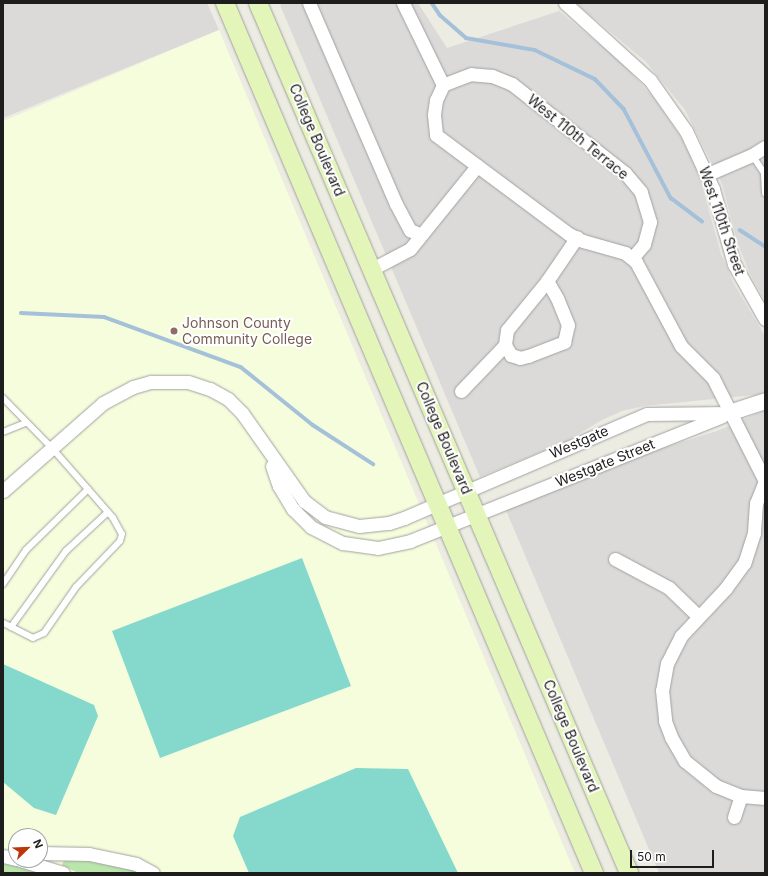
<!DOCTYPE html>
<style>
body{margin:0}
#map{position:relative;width:768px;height:876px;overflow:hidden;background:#edece3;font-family:Inter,sans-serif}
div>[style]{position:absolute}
.residential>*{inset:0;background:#dbdad9}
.education>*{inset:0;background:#f5fddc}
.grass>*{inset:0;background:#bae5ab}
.pitch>*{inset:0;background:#84d9cc}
.stream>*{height:3.5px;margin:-1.75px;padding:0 1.75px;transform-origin:1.75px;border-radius:1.75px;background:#a5c1d9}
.roads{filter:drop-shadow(0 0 1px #a1a1a1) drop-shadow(0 0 1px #a1a1a1)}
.service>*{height:6px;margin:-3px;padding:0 3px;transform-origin:3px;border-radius:3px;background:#fff}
.minor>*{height:13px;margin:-6.5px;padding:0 6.5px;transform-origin:6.5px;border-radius:6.5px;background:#fff}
.tertiary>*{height:16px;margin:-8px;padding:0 8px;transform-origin:8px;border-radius:8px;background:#fff}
.secondary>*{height:18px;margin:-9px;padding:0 9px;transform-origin:9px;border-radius:9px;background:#e4f5b9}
.dots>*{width:11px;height:11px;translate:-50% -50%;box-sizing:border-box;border:2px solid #fff;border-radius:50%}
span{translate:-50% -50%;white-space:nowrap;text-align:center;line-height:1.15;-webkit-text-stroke:4px #fff;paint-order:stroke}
.street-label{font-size:14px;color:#1d1d1d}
.education-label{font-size:14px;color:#785e54}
.left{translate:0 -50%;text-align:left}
.frame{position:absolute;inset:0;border:4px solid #1d1d1d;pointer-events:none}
.north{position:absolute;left:8px;top:828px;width:40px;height:40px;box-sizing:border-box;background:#fff;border:1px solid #a5a5a5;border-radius:50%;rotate:67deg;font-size:11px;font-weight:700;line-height:16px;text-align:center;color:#1d1d1d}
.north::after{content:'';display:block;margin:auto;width:14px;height:18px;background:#be350b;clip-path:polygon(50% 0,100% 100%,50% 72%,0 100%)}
.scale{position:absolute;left:630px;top:850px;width:84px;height:18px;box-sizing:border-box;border:2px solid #1d1d1d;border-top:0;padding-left:5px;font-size:12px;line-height:14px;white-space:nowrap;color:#1d1d1d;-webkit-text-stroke:3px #fff;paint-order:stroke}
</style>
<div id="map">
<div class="residential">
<i style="clip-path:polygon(3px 3px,207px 3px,219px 30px,3px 118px)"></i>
<i style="clip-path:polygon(285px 3px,418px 3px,447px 48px,559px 11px,622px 63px,654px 98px,685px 143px,701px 181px,721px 254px,734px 284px,765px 336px,765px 394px,644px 406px,622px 411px,602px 420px,567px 441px,480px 477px,280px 5px)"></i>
<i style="clip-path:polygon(576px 3px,765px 3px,765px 301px,749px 272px,737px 241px,722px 184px,685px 110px,646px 62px)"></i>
<i style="clip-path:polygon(765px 410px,765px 873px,659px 873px,505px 508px,640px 455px,717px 431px)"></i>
</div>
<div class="education">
<i style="clip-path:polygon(evenodd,219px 30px,575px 873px,3px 873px,3px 121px,219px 30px,16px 836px,40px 836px,40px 860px,16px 860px,16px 836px)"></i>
</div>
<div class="grass">
<i style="clip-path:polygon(65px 858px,119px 862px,141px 873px,78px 873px,62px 865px)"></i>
<i style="clip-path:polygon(3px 859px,49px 873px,3px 873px)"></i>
</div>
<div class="pitch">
<i style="clip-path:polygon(302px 558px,351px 686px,160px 758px,112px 631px)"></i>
<i style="clip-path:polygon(3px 664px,94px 705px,98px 716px,56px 815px,34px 808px,3px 782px)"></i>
<i style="clip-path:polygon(356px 768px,408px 769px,458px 873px,249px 873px,233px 836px,240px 817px)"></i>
</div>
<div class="stream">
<i style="left:432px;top:3px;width:14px;rotate:56deg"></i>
<i style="left:440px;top:15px;width:35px;rotate:41deg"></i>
<i style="left:466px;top:38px;width:70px;rotate:9.9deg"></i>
<i style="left:535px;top:50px;width:67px;rotate:25.8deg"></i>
<i style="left:595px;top:79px;width:42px;rotate:46deg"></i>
<i style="left:624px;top:109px;width:101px;rotate:62.2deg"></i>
<i style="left:671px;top:198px;width:39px;rotate:37deg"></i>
<i style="left:740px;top:230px;width:30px;rotate:33deg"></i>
<i style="left:21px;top:313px;width:83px;rotate:2.8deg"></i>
<i style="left:104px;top:317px;width:146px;rotate:20.1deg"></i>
<i style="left:241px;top:367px;width:92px;rotate:38.9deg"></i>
<i style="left:313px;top:425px;width:72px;rotate:33deg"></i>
</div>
<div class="roads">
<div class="service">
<i style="left:752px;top:155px;width:22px;rotate:56deg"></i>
<i style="left:764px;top:173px;width:20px;rotate:87deg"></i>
<i style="left:3px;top:398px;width:70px;rotate:45.6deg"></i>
<i style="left:52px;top:448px;width:93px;rotate:48.9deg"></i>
<i style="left:113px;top:518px;width:18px;rotate:61deg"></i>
<i style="left:122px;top:534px;width:7px;rotate:106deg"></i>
<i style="left:120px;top:541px;width:64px;rotate:133.7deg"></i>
<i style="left:76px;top:587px;width:56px;rotate:124.8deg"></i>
<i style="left:44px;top:633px;width:12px;rotate:156deg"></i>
<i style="left:33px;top:638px;width:34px;rotate:-153deg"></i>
<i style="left:3px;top:432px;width:24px;rotate:-22deg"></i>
<i style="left:3px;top:584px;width:41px;rotate:-55.9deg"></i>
<i style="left:26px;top:550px;width:87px;rotate:-44.5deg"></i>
<i style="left:11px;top:627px;width:94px;rotate:-54.1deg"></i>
<i style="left:66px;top:551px;width:57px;rotate:-42.9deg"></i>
</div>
<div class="minor">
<i style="left:309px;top:3px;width:219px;rotate:66.6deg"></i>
<i style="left:396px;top:204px;width:30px;rotate:62deg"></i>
<i style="left:410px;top:230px;width:12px;rotate:24deg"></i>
<i style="left:403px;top:3px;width:91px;rotate:64deg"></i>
<i style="left:565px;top:3px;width:115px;rotate:42.2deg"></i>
<i style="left:650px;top:80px;width:62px;rotate:54.8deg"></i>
<i style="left:686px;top:131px;width:64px;rotate:65deg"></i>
<i style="left:713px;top:189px;width:78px;rotate:74.4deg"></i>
<i style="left:734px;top:264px;width:63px;rotate:60.6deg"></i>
<i style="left:708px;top:174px;width:48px;rotate:-23.4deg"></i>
<i style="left:752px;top:155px;width:15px;rotate:-32deg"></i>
<i style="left:632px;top:258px;width:18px;rotate:-49deg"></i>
<i style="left:644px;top:244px;width:23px;rotate:-75deg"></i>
<i style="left:650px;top:222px;width:31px;rotate:-107deg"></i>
<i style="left:641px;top:192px;width:25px;rotate:-130deg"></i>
<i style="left:625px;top:173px;width:144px;rotate:-141.8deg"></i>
<i style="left:512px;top:84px;width:22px;rotate:-158deg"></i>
<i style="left:492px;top:76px;width:21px;rotate:-175deg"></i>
<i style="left:471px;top:74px;width:30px;rotate:159deg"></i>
<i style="left:443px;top:85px;width:17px;rotate:115deg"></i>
<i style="left:436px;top:100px;width:15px;rotate:98deg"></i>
<i style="left:434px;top:115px;width:20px;rotate:84deg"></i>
<i style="left:436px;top:135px;width:166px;rotate:36.7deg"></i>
<i style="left:569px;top:234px;width:16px;rotate:27deg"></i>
<i style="left:583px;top:241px;width:44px;rotate:15.9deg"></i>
<i style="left:625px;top:253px;width:14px;rotate:39deg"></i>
<i style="left:636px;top:262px;width:95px;rotate:61.8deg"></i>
<i style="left:681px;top:346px;width:45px;rotate:45deg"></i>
<i style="left:713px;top:378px;width:115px;rotate:63.2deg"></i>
<i style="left:372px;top:269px;width:43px;rotate:-27.8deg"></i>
<i style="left:410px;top:249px;width:107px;rotate:-51.1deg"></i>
<i style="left:547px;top:281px;width:63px;rotate:129.2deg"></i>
<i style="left:507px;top:330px;width:15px;rotate:98deg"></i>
<i style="left:505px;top:345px;width:12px;rotate:59deg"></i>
<i style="left:511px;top:355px;width:9px;rotate:18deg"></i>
<i style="left:520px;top:358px;width:8px;rotate:-14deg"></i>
<i style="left:528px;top:356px;width:39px;rotate:-21deg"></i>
<i style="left:564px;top:342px;width:17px;rotate:-77deg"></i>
<i style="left:568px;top:325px;width:29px;rotate:-112deg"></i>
<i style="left:557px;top:298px;width:20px;rotate:-120deg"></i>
<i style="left:547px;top:281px;width:53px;rotate:-55.7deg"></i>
<i style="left:461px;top:391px;width:64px;rotate:-46.3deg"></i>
<i style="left:272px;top:466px;width:21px;rotate:71deg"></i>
<i style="left:279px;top:486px;width:27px;rotate:59deg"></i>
<i style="left:293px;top:509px;width:25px;rotate:45deg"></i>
<i style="left:311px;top:527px;width:36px;rotate:27deg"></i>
<i style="left:343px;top:543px;width:35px;rotate:8deg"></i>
<i style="left:378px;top:548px;width:33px;rotate:-12deg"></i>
<i style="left:410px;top:541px;width:336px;rotate:-21.8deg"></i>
<i style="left:765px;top:481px;width:24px;rotate:112deg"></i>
<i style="left:756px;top:503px;width:30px;rotate:94deg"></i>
<i style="left:754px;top:533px;width:32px;rotate:108deg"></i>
<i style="left:744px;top:563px;width:31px;rotate:126deg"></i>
<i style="left:726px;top:588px;width:66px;rotate:133.2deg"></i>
<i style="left:681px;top:636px;width:30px;rotate:117deg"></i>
<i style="left:667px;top:663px;width:27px;rotate:100deg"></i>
<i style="left:662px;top:690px;width:31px;rotate:84deg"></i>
<i style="left:665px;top:721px;width:17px;rotate:69deg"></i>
<i style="left:671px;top:737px;width:28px;rotate:60deg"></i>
<i style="left:685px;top:761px;width:40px;rotate:39deg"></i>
<i style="left:716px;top:786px;width:27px;rotate:22deg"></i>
<i style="left:741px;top:796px;width:24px;rotate:5deg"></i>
<i style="left:3px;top:491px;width:133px;rotate:-41.3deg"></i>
<i style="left:103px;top:403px;width:34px;rotate:-28deg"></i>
<i style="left:133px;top:387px;width:19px;rotate:-16deg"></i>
<i style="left:151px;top:382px;width:37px"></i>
<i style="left:188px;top:382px;width:23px;rotate:18deg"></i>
<i style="left:210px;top:389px;width:21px;rotate:29deg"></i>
<i style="left:228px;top:399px;width:20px;rotate:45deg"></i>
<i style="left:242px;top:413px;width:108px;rotate:54.8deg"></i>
<i style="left:304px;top:501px;width:26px;rotate:37deg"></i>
<i style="left:325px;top:517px;width:35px;rotate:15deg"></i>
<i style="left:359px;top:526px;width:30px;rotate:-6deg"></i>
<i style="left:389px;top:523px;width:16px;rotate:-18deg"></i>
<i style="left:404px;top:518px;width:264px;rotate:-23.2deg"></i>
<i style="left:647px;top:414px;width:82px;rotate:-0.7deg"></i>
<i style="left:615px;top:559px;width:61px;rotate:28.2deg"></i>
<i style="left:669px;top:588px;width:40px;rotate:44deg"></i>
<i style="left:734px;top:817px;width:22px;rotate:-72deg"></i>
<i style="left:40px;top:853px;width:49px;rotate:1.2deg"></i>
<i style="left:89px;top:854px;width:48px;rotate:12deg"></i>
<i style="left:136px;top:864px;width:19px;rotate:28deg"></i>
<i style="left:3px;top:856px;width:13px;rotate:13deg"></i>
<i style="left:20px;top:860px;width:45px;rotate:16.8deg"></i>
</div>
<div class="tertiary">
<i style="left:729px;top:413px;width:38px;rotate:-18deg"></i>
</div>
<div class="secondary">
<i style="left:225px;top:3px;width:945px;rotate:67.02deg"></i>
<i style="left:258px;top:3px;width:946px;rotate:66.9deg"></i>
</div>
</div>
<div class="dots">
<i style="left:174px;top:331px;background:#8d6e63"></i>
</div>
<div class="street-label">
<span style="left:578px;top:137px;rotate:39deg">West 110th Terrace</span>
<span style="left:317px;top:140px;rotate:67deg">College Boulevard</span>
<span style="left:722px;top:221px;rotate:71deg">West 110th Street</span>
<span style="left:444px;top:438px;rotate:67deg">College Boulevard</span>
<span style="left:579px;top:442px;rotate:-23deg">Westgate</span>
<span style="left:605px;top:463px;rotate:-22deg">Westgate Street</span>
<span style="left:571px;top:736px;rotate:67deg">College Boulevard</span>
</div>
<div class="education-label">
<span class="left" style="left:182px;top:331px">Johnson County<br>Community College</span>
</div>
<div class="frame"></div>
<div class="north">N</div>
<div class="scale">50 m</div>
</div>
